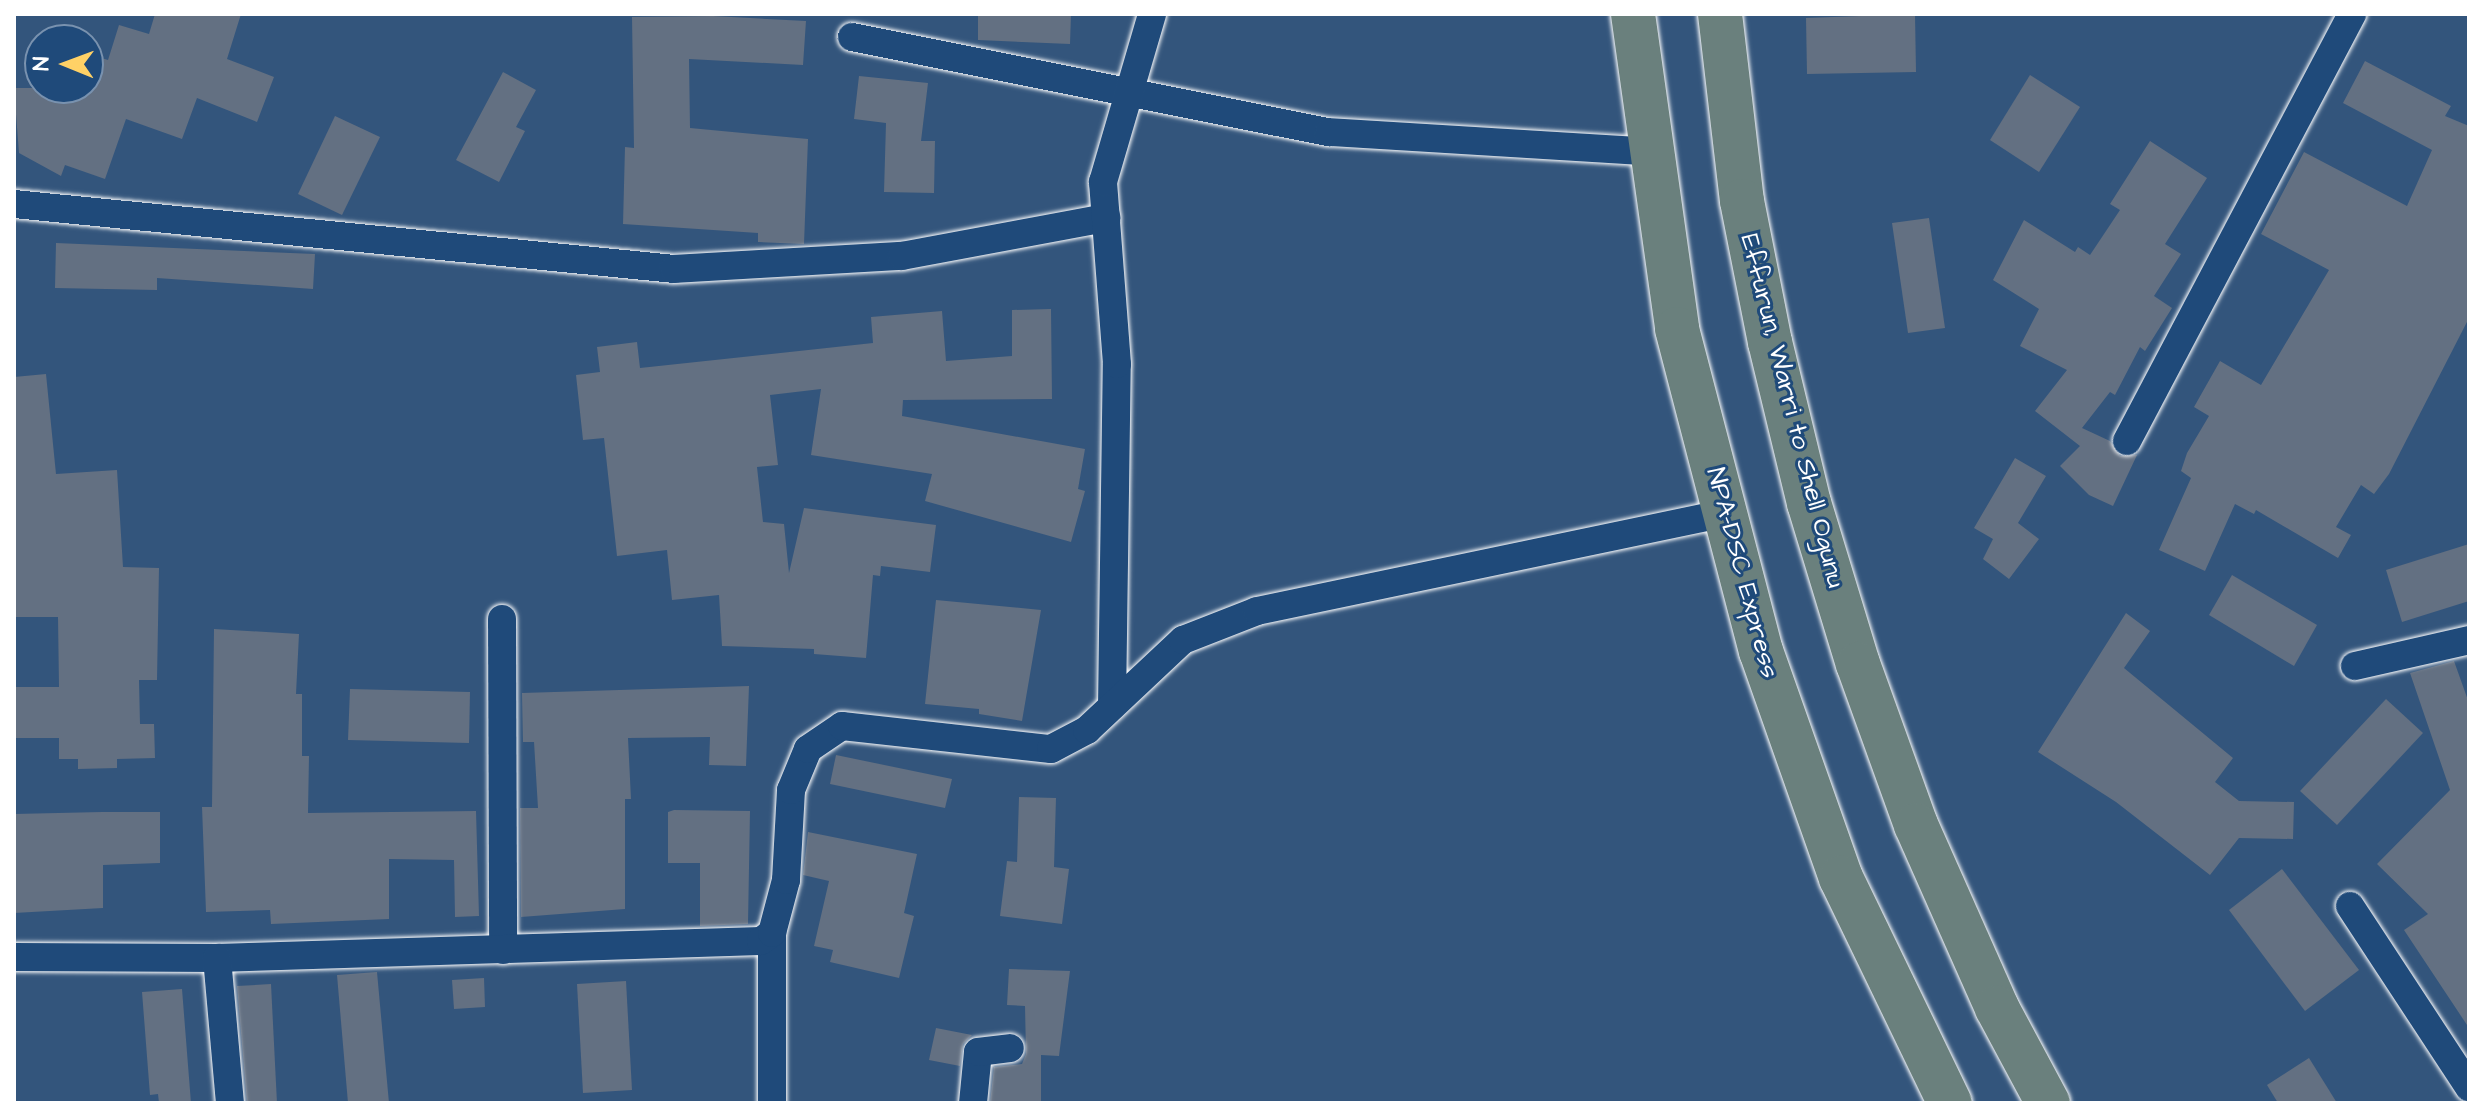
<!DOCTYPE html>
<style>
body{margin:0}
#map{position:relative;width:2483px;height:1117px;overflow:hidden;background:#33557c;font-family:"Architects Daughter",sans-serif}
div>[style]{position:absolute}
.building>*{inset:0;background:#637082}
.roads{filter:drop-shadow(0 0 2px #fff) drop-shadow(0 0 2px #fff)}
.street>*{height:28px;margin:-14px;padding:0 14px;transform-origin:14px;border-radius:14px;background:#1f4a7a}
.primary>*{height:44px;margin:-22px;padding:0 22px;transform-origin:22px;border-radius:22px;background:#6a807d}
span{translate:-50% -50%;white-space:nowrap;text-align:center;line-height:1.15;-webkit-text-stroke:6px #1f4a7a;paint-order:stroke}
.street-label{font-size:26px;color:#fff}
.frame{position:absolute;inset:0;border:16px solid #fff;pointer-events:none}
.north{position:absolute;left:24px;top:24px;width:80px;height:80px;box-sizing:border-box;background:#1f4a7a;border:2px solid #7992af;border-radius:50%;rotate:271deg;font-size:22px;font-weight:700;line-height:32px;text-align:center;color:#fff}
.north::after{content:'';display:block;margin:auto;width:28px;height:36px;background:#ffd166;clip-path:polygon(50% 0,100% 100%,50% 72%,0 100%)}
</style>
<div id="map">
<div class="building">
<i style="clip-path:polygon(155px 14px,241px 14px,227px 59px,274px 77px,257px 122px,197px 98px,182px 139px,126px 119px,105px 179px,65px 165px,61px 176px,19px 153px,14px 88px,88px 88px,88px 54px,108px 60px,119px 25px,149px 34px)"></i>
<i style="clip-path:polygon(978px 14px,1071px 14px,1070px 44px,978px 40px)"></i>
<i style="clip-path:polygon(1915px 14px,1916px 72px,1807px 74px,1806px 18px)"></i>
<i style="clip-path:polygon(713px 16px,806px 21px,803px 65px,689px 59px,690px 128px,808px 139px,804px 244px,758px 242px,758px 233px,623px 224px,625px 147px,634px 148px,632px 17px)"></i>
<i style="clip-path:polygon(2365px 61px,2451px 106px,2445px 116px,2469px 126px,2469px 318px,2389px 474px,2374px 494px,2361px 485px,2336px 527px,2351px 535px,2338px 558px,2256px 510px,2254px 514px,2235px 504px,2205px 571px,2159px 550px,2191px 478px,2181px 471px,2187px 453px,2209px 416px,2194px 407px,2220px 361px,2261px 385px,2329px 270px,2261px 234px,2304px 152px,2407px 206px,2432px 150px,2343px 103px)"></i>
<i style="clip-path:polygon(503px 72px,536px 90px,516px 127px,525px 131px,499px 182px,456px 160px)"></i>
<i style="clip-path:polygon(2030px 75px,2080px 107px,2039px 172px,1990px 140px)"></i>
<i style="clip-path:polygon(859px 76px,928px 83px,921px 141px,935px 141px,934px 193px,884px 192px,886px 123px,854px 119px)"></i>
<i style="clip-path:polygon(335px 116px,380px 137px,342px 215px,298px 194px)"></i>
<i style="clip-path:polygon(2150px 141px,2207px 178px,2165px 244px,2181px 254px,2154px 296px,2172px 308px,2145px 351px,2140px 347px,2115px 395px,2110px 392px,2082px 428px,2110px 441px,2120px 456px,2137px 455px,2113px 506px,2089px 495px,2060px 466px,2080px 446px,2035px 411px,2067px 370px,2020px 346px,2039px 309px,1993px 280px,2024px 220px,2075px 252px,2078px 247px,2090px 255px,2120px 210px,2110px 204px)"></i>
<i style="clip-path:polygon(1929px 218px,1945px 328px,1908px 333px,1892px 223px)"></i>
<i style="clip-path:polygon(56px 243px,315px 254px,313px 289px,157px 278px,157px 290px,55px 288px)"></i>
<i style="clip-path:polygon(1051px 309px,1052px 399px,903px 400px,902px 416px,1085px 449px,1078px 489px,1085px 491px,1071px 542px,925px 501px,932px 474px,811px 455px,821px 389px,770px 395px,778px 465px,757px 467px,763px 522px,784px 524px,789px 573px,804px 508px,936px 525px,930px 572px,881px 566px,880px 576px,873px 575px,866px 658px,814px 654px,814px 649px,722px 646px,719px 595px,672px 600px,667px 550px,617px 556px,604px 438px,583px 440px,576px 375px,600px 372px,597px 347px,637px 342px,640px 368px,873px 343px,871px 317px,942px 311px,946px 361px,1012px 356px,1012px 310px)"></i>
<i style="clip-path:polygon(46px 374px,56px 474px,117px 470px,123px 567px,159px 568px,157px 680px,139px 680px,140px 724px,154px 724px,155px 758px,117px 759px,117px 768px,78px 769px,78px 759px,59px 759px,59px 738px,14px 738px,14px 687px,59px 687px,58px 617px,14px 617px,14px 377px)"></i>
<i style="clip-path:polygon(2015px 458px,2046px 476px,2018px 523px,2039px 539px,2009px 579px,1983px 559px,1993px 539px,1974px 528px)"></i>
<i style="clip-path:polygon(2469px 544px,2469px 601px,2402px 622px,2386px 570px)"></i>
<i style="clip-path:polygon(2232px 575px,2317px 625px,2294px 666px,2209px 615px)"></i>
<i style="clip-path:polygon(936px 600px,1041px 610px,1022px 721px,979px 714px,979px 709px,925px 704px)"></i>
<i style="clip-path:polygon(2126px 613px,2150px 631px,2124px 668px,2233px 758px,2215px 782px,2239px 801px,2294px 802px,2293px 839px,2239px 838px,2210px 875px,2116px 802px,2038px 752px)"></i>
<i style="clip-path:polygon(214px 629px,299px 634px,296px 694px,302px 694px,302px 756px,309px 756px,308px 813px,476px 811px,479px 916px,455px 917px,454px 860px,389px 859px,389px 919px,271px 924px,270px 910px,206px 912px,202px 807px,212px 807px)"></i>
<i style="clip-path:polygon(2454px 661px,2469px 703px,2469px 1028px,2404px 930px,2428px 914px,2377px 864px,2450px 790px,2410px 673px)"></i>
<i style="clip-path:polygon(749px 686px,746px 766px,709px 765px,710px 737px,628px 738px,631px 799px,625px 799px,625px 909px,521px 917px,520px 808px,538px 808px,534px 742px,523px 742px,522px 693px)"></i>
<i style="clip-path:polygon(350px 689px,470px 692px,469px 743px,348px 740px)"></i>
<i style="clip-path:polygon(2386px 699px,2423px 733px,2337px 825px,2300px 791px)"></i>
<i style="clip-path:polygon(836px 755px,952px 779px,945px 808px,830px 784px)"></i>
<i style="clip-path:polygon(1019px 797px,1056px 798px,1054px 867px,1069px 869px,1062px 924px,1000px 916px,1007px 861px,1017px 862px)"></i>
<i style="clip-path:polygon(674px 810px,750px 811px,748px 924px,700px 926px,700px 863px,668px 863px,668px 812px)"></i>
<i style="clip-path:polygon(102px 812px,160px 812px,160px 863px,103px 865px,103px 908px,14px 913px,14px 814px)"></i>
<i style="clip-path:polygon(808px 832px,917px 854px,904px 913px,914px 916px,899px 978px,830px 962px,833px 950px,814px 946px,829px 881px,803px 875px)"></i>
<i style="clip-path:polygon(2282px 869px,2359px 970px,2305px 1011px,2229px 910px)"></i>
<i style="clip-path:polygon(1009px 969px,1070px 971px,1059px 1056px,1041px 1055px,1041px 1103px,990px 1103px,994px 1067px,1022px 1064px,1026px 1054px,1025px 1006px,1007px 1005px)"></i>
<i style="clip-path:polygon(377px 972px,389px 1103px,348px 1103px,337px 975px)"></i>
<i style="clip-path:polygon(484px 978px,485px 1007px,454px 1009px,452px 980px)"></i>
<i style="clip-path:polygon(626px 981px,632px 1090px,583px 1093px,577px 984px)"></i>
<i style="clip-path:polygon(271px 984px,277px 1103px,247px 1103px,237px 986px)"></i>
<i style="clip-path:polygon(182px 989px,191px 1103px,159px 1103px,158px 1094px,150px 1095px,142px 992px)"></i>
<i style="clip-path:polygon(936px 1028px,972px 1035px,963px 1044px,960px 1066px,929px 1060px)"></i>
<i style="clip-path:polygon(2309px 1058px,2337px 1103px,2278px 1103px,2267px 1085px)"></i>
</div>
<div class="roads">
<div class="street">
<i style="left:852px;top:37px;width:486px;rotate:11.3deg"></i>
<i style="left:1329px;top:132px;width:324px;rotate:3.5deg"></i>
<i style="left:14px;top:204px;width:663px;rotate:5.62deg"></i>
<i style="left:674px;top:269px;width:228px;rotate:-3.3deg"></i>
<i style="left:902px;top:256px;width:208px;rotate:-10.6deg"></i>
<i style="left:2127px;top:441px;width:483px;rotate:-62.2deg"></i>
<i style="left:502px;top:619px;width:331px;rotate:89.8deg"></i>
<i style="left:2355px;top:666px;width:117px;rotate:-12.8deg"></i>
<i style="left:1112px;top:706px;width:342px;rotate:-89.2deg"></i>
<i style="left:1117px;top:364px;width:183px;rotate:-94.4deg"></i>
<i style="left:1103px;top:182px;width:175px;rotate:-73.7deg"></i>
<i style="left:2350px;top:906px;width:217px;rotate:56.7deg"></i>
<i style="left:772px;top:933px;width:170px;rotate:90deg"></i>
<i style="left:14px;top:957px;width:203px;rotate:0.3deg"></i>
<i style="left:217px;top:958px;width:544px;rotate:-1.79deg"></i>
<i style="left:761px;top:941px;width:14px;rotate:-36deg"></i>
<i style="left:772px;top:933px;width:55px;rotate:-75.2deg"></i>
<i style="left:786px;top:880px;width:90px;rotate:-86.8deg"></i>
<i style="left:791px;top:790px;width:44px;rotate:-67.5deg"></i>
<i style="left:808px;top:749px;width:41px;rotate:-34.1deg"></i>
<i style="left:842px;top:726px;width:210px;rotate:6.3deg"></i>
<i style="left:1051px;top:749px;width:41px;rotate:-27.8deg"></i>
<i style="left:1087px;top:730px;width:132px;rotate:-43.2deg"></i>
<i style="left:1183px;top:640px;width:79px;rotate:-21.4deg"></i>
<i style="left:1257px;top:611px;width:478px;rotate:-11.8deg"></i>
<i style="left:217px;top:958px;width:146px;rotate:84.9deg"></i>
<i style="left:973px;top:1103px;width:51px;rotate:-84.4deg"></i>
<i style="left:978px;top:1052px;width:32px;rotate:-7deg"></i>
</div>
<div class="primary">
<i style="left:1633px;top:14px;width:318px;rotate:82deg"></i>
<i style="left:1677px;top:329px;width:333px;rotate:75.4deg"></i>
<i style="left:1761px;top:651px;width:241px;rotate:70.6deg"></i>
<i style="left:1841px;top:878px;width:250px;rotate:64.2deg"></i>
<i style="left:1720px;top:14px;width:188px;rotate:83.3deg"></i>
<i style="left:1742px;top:201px;width:144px;rotate:78.8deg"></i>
<i style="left:1770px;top:342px;width:166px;rotate:76.4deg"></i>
<i style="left:1809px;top:503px;width:168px;rotate:73.1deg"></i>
<i style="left:1858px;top:664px;width:171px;rotate:70.2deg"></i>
<i style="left:1916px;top:825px;width:200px;rotate:66.1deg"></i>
<i style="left:1997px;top:1008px;width:108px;rotate:61.8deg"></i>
</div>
</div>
<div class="street-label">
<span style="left:1792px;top:411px;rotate:76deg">Effurun, Warri to Shell Ogunu</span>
<span style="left:1742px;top:573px;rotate:75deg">NPA-DSC Express</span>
</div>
<div class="frame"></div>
<div class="north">N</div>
</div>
